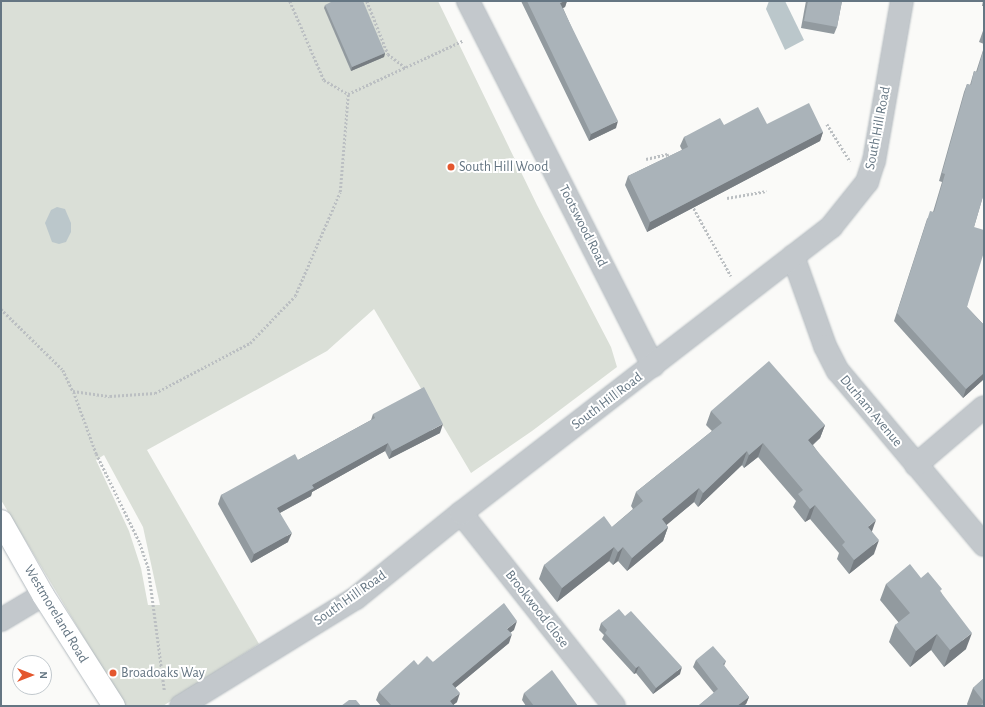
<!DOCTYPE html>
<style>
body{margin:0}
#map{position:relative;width:985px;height:707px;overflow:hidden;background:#fafaf8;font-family:"Alegreya Sans",sans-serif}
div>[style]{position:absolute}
.green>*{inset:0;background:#dadfd7}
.water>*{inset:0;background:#bbc7cb}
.path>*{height:2.5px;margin-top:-1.25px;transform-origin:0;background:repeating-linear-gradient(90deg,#bbbfc2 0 2px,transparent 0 4px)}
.roads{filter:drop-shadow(0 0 1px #b3babf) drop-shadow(0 0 1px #b3babf)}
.minor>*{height:22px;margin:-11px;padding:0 11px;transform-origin:11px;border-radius:11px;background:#c3c8cc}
.secondary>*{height:22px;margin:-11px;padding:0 11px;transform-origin:11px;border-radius:11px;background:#fff}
.wall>*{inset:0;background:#929a9f}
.shaded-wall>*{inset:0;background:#777d82}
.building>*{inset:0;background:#aab3b9}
.dots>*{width:11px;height:11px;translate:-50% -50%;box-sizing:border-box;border:2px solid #fff;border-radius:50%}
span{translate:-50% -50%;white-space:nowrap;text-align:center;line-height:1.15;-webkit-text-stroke:4px #fff;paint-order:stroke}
.street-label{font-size:14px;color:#657683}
.poi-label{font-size:14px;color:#657683}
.left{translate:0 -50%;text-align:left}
.frame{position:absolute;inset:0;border:2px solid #657683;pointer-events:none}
.north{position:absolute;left:12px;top:655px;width:40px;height:40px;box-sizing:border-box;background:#fff;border:1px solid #c1c8cd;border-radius:50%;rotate:90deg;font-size:11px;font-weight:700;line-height:16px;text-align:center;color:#657683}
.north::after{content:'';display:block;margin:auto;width:14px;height:18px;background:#e4572e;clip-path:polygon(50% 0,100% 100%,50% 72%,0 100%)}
</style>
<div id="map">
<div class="green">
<i style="clip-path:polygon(evenodd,1px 1px,438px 1px,537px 205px,611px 347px,617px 367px,532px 431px,471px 473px,374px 309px,327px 351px,147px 450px,259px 644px,163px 706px,125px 706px,1px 500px,1px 1px,104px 455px,143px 527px,160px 605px,148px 605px,141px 568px,129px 531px,96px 460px,104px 455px)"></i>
</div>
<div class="water">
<i style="clip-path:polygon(769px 1px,785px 1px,804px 40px,785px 50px,766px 9px)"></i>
<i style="clip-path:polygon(57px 207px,65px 209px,71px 223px,71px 232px,66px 242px,59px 244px,52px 242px,45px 223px,51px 210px)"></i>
</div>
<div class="path">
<i style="left:290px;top:1px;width:86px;rotate:66.7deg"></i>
<i style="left:324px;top:80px;width:28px;rotate:30deg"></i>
<i style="left:367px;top:1px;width:57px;rotate:68.4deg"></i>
<i style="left:388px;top:54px;width:23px;rotate:38deg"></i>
<i style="left:827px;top:124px;width:44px;rotate:58.1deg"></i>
<i style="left:646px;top:159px;width:22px;rotate:-13deg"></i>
<i style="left:667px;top:154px;width:6px;rotate:59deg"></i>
<i style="left:727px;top:198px;width:40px;rotate:-10deg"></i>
<i style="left:692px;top:205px;width:81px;rotate:61.2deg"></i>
<i style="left:1px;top:309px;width:87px;rotate:44.5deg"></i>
<i style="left:63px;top:370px;width:23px;rotate:65deg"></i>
<i style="left:164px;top:690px;width:123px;rotate:-97.5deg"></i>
<i style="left:148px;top:568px;width:28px;rotate:-109deg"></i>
<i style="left:139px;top:542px;width:98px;rotate:-116deg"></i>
<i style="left:96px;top:454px;width:67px;rotate:-110.1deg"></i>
<i style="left:73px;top:391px;width:37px;rotate:8deg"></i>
<i style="left:110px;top:396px;width:45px;rotate:-3.8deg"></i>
<i style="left:155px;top:393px;width:107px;rotate:-27.8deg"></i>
<i style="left:250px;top:343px;width:65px;rotate:-46.2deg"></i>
<i style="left:295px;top:296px;width:113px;rotate:-66.6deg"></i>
<i style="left:340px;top:192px;width:98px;rotate:-85.3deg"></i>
<i style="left:348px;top:94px;width:126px;rotate:-24.9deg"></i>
</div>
<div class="roads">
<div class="minor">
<i style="left:468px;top:1px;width:409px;rotate:63.1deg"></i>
<i style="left:793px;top:256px;width:96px;rotate:70.4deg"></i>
<i style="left:825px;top:346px;width:28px;rotate:63deg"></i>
<i style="left:838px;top:371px;width:227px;rotate:50deg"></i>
<i style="left:916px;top:465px;width:89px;rotate:-40.5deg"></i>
<i style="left:461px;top:513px;width:246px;rotate:51.6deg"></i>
<i style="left:1px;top:620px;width:49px;rotate:-30.8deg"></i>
<i style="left:181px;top:706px;width:206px;rotate:-31.7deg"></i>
<i style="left:356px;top:598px;width:135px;rotate:-39deg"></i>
<i style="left:461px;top:513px;width:468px;rotate:-37.7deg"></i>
<i style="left:831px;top:227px;width:58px;rotate:-51.3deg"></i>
<i style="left:867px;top:182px;width:22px;rotate:-72deg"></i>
<i style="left:874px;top:161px;width:162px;rotate:-80.1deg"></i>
</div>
<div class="secondary">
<i style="left:1px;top:521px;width:85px;rotate:60.4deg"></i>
<i style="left:43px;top:595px;width:132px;rotate:57.4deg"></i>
</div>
</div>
<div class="wall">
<i style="clip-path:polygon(521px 1px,567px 1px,565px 7px,563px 8px,616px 128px,589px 141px)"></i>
<i style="clip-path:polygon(806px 1px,842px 1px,837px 27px,834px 34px,801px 28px)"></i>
<i style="clip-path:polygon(983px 1px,984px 1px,984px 6px,982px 6px)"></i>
<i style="clip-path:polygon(325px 5px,385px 53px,384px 57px,351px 71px,324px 8px)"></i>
<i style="clip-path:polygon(984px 28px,984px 44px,979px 42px)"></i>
<i style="clip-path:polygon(984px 47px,984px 193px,974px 227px,967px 307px,984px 325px,984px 379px,963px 398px,894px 321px,927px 219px,933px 212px,942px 182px,939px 181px,964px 92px,967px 84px,970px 85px,974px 71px,976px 72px)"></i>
<i style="clip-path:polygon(767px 124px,823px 132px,820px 141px,647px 232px,625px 185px,628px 176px,682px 150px,680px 146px,684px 137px,724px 125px)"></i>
<i style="clip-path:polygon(711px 411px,825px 425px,820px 438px,813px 445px,872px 531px,874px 554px,849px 574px,837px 559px,839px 553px,810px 519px,805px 522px,793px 507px,796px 501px,758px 457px,744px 468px,742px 465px,698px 507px,694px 502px,666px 525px,668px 527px,663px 541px,627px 571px,618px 561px,613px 565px,609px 561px,557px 602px,539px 579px,544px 565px,612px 527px,633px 509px,631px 506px,636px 492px,712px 431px,706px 425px)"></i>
<i style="clip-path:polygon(373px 414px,440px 433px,389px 459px,385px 451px,312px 492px,311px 496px,280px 513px,288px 542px,251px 563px,218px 504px,221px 495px,298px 460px,371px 420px)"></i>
<i style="clip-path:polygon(921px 578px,941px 592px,966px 649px,944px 667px,931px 650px,910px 667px,889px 642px,895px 625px,899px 623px,880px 600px,886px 584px)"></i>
<i style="clip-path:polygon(625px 616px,680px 674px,653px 694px,636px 673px,634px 674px,602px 639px,604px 635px,599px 630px,601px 623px)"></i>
<i style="clip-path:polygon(514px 630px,510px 633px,509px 643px,455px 688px,457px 702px,453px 705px,454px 706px,381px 706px,376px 700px,379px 692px,433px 662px)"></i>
<i style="clip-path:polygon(696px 660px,726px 661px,724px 666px,749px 697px,746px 704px,743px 706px,698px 706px,714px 693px,693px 667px)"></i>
<i style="clip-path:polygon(984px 678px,984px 706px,968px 706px,967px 704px,973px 688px)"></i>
<i style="clip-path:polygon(524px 693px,578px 706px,526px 706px,522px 700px)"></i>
</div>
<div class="shaded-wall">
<i style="clip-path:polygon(565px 1px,567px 1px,565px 7px,558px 10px,560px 3px)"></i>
<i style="clip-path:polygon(385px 53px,384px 57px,351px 71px,352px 67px)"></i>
<i style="clip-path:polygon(618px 121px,616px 128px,589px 141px,591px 134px)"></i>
<i style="clip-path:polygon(823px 132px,820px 141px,647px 232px,650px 222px)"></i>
<i style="clip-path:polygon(984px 373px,984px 379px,963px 398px,966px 389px)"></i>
<i style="clip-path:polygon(443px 424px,440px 433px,389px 459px,392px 451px)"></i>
<i style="clip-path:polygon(825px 425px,820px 438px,803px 453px,808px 440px)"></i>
<i style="clip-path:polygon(388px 443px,385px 451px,312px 492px,311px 496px,274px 516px,277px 508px,312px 485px)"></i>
<i style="clip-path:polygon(763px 443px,758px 457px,744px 468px,749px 455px)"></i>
<i style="clip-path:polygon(747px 451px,742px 465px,698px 507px,703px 493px)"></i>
<i style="clip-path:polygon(699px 488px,694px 502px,657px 533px,662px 519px)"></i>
<i style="clip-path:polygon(815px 505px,810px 519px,805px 522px,810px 509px)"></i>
<i style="clip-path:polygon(876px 520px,871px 534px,868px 527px)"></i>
<i style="clip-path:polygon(668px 527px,663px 541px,627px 571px,632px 558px)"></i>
<i style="clip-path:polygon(292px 533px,288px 542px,251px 563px,254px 554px)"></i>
<i style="clip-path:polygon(879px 540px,874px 554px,849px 574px,854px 560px)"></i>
<i style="clip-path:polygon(614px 547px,609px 561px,557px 602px,562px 588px)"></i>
<i style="clip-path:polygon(623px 547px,618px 561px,613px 565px,618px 552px)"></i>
<i style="clip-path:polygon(517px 621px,514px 630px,504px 637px,507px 629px)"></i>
<i style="clip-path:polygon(972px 633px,966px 649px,944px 667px,950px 650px)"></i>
<i style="clip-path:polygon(512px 634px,509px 643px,449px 693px,452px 684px)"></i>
<i style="clip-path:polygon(937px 634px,931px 650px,910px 667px,916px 651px)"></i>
<i style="clip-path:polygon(639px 666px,636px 673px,634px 674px,636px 668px)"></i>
<i style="clip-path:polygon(682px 667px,680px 674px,653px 694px,656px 688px)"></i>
<i style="clip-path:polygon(460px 693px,457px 702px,452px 706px,450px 701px)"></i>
<i style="clip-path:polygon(749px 697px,746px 704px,743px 706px,737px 706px)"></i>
</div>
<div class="building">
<i style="clip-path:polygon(333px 1px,363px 1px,385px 53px,352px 67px,325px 5px)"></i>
<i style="clip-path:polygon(527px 1px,565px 1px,560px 3px,618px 121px,591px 134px)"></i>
<i style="clip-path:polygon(808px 1px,842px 1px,837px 27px,804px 21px)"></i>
<i style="clip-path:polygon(984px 48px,984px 193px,974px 227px,984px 230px,984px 252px,967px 307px,984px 325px,984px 373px,966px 389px,897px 313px,930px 211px,934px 212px,945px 174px,942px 173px,967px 84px,971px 85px,974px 71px,977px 72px)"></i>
<i style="clip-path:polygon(809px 103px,823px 132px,650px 222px,628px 176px,688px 147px,684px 137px,720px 118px,724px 125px,758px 107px,767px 124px)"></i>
<i style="clip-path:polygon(769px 361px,825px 425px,808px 440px,876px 520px,868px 527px,879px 540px,854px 560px,842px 545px,845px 542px,815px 505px,810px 509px,798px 494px,803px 490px,763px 443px,749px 455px,747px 451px,703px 493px,699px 488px,662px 519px,668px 527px,632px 558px,623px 547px,618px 552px,614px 547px,562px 588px,544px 565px,604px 516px,612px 527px,643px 501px,636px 492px,722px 423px,711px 411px)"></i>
<i style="clip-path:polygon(424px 387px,443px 424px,392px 451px,388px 443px,312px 485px,314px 488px,277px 508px,292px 533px,254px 554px,221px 495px,295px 454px,298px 460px,375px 418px,373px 414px)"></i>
<i style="clip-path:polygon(910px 564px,921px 578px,928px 572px,942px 589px,940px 591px,972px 633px,950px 650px,937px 634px,916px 651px,895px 625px,910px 613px,886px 584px)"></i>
<i style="clip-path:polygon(504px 603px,517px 621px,507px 629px,512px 634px,452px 684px,460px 693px,450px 701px,454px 706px,392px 706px,379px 692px,414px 660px,418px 665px,427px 656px,433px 662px)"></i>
<i style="clip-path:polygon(619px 609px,625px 616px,631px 611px,682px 667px,656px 688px,639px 666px,636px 668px,605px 633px,607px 630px,601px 623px)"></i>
<i style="clip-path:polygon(713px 646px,726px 661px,723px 664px,749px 697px,737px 706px,698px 706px,718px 689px,696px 660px)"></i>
<i style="clip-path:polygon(552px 670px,578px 706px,534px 706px,524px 693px)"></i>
<i style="clip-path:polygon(984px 678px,984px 702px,973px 688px)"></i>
<i style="clip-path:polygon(349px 700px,356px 700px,361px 706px,341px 706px)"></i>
<i style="clip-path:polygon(984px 702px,984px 706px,980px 706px)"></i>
</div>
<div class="dots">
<i style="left:451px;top:167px;background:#e4572e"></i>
<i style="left:113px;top:673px;background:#e4572e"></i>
</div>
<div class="street-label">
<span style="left:878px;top:128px;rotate:-79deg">South Hill Road</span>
<span style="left:583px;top:226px;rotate:63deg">Tootswood Road</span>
<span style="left:607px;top:401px;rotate:-37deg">South Hill Road</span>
<span style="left:871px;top:411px;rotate:50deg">Durham Avenue</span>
<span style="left:350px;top:598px;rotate:-35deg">South Hill Road</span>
<span style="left:537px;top:609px;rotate:52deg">Brookwood Close</span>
<span style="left:56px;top:614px;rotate:59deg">Westmoreland Road</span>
</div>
<div class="poi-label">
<span class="left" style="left:459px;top:167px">South Hill Wood</span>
<span class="left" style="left:121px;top:673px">Broadoaks Way</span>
</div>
<div class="frame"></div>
<div class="north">N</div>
</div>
